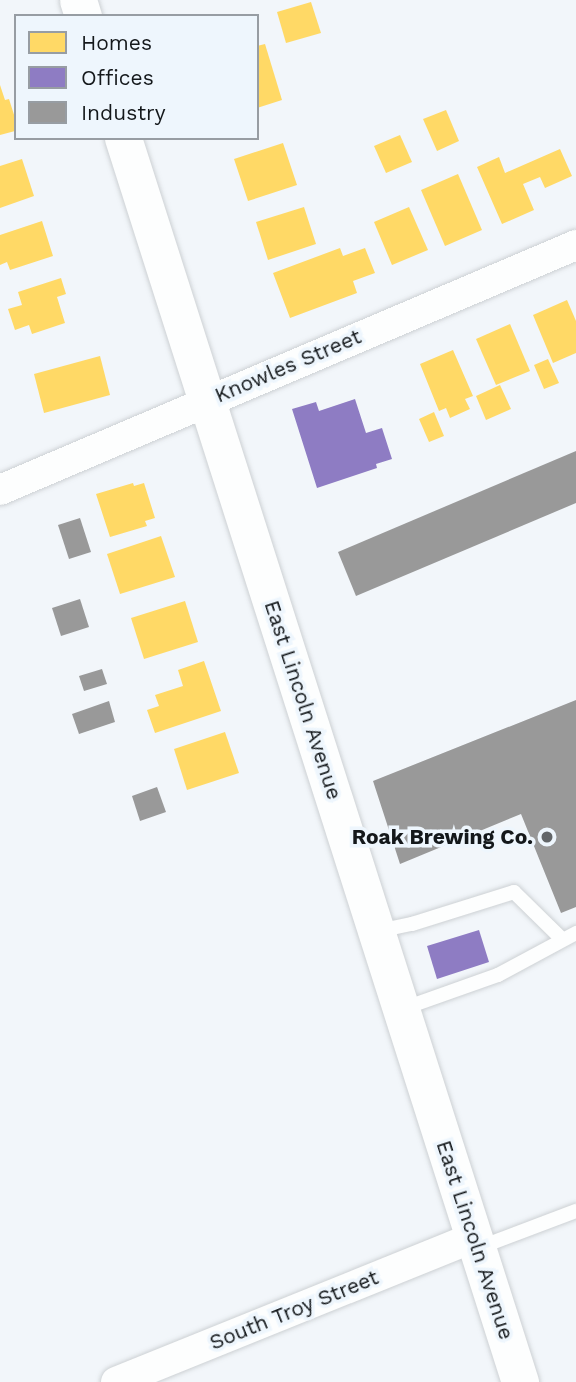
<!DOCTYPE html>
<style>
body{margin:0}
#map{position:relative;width:576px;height:1382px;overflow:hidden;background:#f2f6fa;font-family:"Work Sans",sans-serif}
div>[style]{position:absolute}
.homes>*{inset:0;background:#ffd966}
.offices>*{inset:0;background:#8e7cc3}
.industry>*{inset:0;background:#999}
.roads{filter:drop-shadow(0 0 2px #cdd1d4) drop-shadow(0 0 2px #cdd1d4)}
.service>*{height:14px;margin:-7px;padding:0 7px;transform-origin:7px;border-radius:7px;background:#fdfefe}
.minor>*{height:30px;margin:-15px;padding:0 15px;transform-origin:15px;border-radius:15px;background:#fdfefe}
.tertiary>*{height:37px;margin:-18.5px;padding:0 18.5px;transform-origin:18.5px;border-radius:18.5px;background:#fdfefe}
.dots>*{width:19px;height:19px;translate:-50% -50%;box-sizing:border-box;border:4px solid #eef6fd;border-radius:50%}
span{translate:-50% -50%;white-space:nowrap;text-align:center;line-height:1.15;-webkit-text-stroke:7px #eef6fd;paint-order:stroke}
.street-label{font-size:21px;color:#14181b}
.poi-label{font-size:21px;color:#14181b;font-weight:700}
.right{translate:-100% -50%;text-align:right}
.legend{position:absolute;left:14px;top:14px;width:245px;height:126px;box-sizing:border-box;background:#eef6fd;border:2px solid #979da3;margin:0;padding:9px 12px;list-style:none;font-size:21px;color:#14181b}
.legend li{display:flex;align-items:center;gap:14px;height:35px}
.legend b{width:35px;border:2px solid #979da3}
</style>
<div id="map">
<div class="homes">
<i style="clip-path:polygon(311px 2px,321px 33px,286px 43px,277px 12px)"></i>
<i style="clip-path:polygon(265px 44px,282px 100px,257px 108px,257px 46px)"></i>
<i style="clip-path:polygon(0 85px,5px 100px,9px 99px,16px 121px,15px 131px,0 135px)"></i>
<i style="clip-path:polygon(446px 110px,459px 141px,437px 151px,423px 119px)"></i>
<i style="clip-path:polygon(400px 135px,412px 162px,386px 173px,374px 146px)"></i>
<i style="clip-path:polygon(283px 143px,297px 185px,248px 201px,234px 159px)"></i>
<i style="clip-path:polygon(560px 149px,572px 176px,545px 188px,540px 177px,523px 184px,534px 210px,502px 224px,477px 167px,499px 157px,505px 173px)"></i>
<i style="clip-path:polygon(22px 159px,34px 196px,0 208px,0 166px)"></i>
<i style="clip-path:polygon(458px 174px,482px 230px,445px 246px,421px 190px)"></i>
<i style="clip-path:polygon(304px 207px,316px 244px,268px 260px,256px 222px)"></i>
<i style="clip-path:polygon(409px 207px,428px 250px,392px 265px,374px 222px)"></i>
<i style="clip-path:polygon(42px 221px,53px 256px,10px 270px,7px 262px,0 265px,0 235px)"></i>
<i style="clip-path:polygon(340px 248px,343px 256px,365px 248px,375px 273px,353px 281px,357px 293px,290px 318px,273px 273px)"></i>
<i style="clip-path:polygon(61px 278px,66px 294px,57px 297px,65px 323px,32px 334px,29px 325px,15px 330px,8px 309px,22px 305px,18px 292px)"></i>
<i style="clip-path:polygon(567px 300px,576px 321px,576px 353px,553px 363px,533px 315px)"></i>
<i style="clip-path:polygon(510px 324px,530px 371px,496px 385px,476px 339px)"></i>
<i style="clip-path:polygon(453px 350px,473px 396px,465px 399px,470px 409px,450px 418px,446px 408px,439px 411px,420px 364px)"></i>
<i style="clip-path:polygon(100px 356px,110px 395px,44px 413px,34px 374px)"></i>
<i style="clip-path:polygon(548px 359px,559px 383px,544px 389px,534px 365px)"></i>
<i style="clip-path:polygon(500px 385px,511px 409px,486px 420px,476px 396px)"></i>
<i style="clip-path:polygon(434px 412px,444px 436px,429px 442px,419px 419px)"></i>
<i style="clip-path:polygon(133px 483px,134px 486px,144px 483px,155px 518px,145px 521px,147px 526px,110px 537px,96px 494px)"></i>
<i style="clip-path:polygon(161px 536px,175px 577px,120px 594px,107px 554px)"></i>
<i style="clip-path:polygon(185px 601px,198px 642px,144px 659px,131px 618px)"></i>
<i style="clip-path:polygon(204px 661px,221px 711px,155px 733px,147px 710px,159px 706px,155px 695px,183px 686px,178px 670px)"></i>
<i style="clip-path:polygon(225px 732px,239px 773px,187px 790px,174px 749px)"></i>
</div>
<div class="offices">
<i style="clip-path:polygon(355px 399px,366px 433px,382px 428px,392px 459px,376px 464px,377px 468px,317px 488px,292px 409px,316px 402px,319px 411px)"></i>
<i style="clip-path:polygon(479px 930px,489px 962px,437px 979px,427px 946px)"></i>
</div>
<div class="industry">
<i style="clip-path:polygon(576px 451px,576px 503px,356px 596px,338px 552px)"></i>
<i style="clip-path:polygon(80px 518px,91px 552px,69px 559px,58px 525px)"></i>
<i style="clip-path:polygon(80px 599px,89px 627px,61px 636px,52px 608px)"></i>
<i style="clip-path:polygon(102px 669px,107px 684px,84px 691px,79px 676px)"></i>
<i style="clip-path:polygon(576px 700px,576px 907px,561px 913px,521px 814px,400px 864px,373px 781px)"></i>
<i style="clip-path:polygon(109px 701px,115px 722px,79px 734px,72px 714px)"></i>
<i style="clip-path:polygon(157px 787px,166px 812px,140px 821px,132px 796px)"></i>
</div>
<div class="roads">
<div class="service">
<i style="left:378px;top:931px;width:35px;rotate:-12deg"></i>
<i style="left:412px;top:924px;width:107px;rotate:-17.4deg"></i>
<i style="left:514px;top:892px;width:67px;rotate:44.4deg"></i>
<i style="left:402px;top:1009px;width:102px;rotate:-19.5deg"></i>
<i style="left:498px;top:975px;width:89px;rotate:-28.3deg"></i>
<i style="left:478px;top:1248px;width:105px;rotate:-20.7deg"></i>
</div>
<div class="minor">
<i style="left:0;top:490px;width:626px;rotate:-23.04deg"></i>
<i style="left:116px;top:1382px;width:385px;rotate:-22deg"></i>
</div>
<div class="tertiary">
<i style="left:78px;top:0;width:17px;rotate:73deg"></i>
<i style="left:123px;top:138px;width:1306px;rotate:72.3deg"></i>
</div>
</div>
<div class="dots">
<i style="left:547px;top:837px;background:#626669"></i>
</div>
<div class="street-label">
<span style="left:288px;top:366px;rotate:-23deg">Knowles Street</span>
<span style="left:303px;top:700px;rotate:72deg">East Lincoln Avenue</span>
<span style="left:475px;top:1240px;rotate:72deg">East Lincoln Avenue</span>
<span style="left:294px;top:1310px;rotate:-22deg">South Troy Street</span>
</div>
<div class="poi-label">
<span class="right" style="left:533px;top:837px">Roak Brewing Co.</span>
</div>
<ul class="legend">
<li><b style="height:19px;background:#ffd966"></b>Homes</li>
<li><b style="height:19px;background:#8e7cc3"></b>Offices</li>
<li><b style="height:19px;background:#999"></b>Industry</li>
</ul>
</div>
